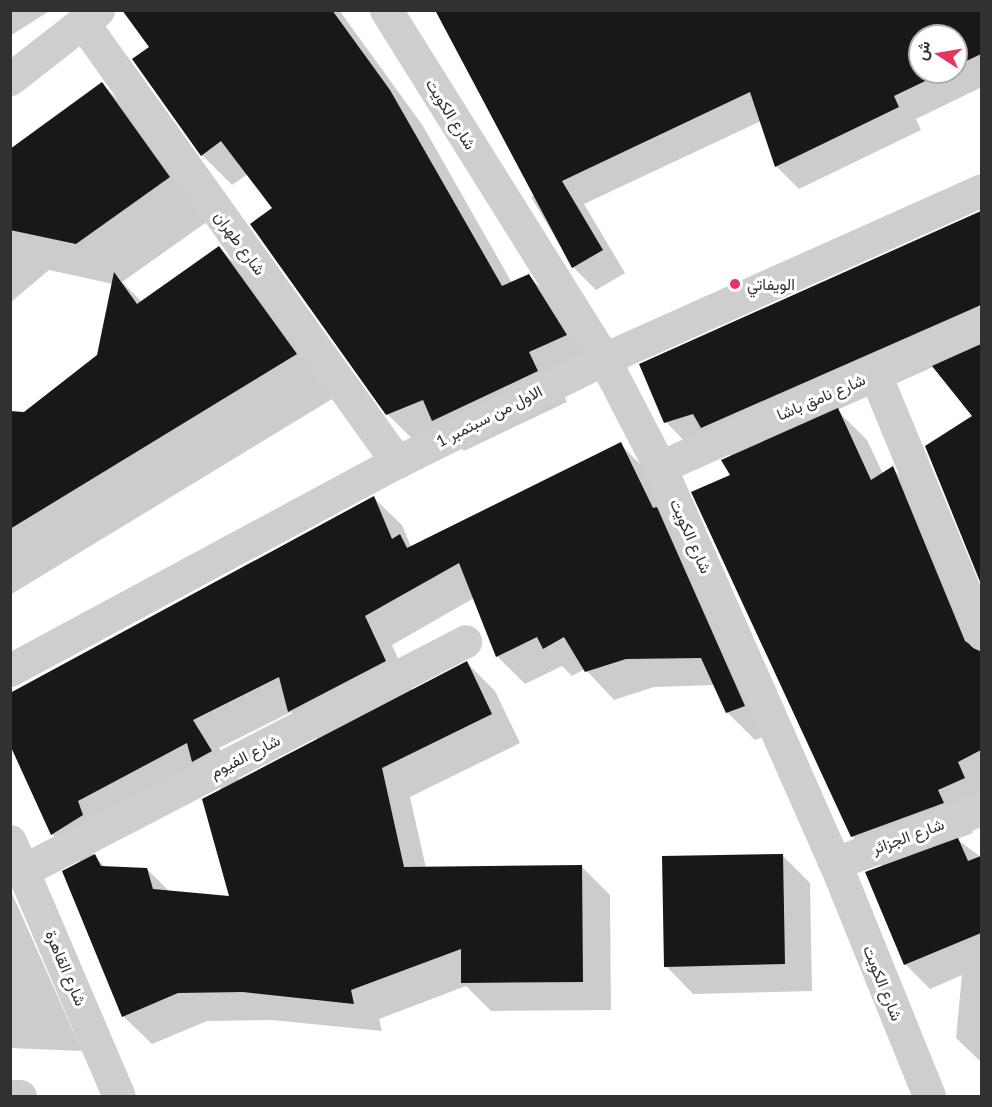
<!DOCTYPE html>
<meta charset="utf-8">
<style>
body{margin:0}
#map{position:relative;width:992px;height:1107px;overflow:hidden;background:#fff;font-family:Lato,Vazirmatn,sans-serif}
div>[style]{position:absolute}
.shadow>*{inset:0;background:#0003}
.building>*{inset:0;background:#181818}
.minor>*{height:33px;margin:-16.5px;padding:0 16.5px;transform-origin:16.5px;border-radius:16.5px;background:#cecece}
.tertiary>*{height:33px;margin:-16.5px;padding:0 16.5px;transform-origin:16.5px;border-radius:16.5px;background:#cecece}
.dots>*{width:16px;height:16px;translate:-50% -50%;box-sizing:border-box;border:3px solid #fff;border-radius:50%}
span{translate:-50% -50%;white-space:nowrap;text-align:center;line-height:1.15;-webkit-text-stroke:6px #fff;paint-order:stroke}
.street-label{font-size:16px;color:#313131}
.poi-label{font-size:16px;color:#313131}
.left{translate:0 -50%;text-align:left}
.frame{position:absolute;inset:0;border:12px solid #313131;pointer-events:none}
.north{position:absolute;left:908px;top:24px;width:60px;height:60px;box-sizing:border-box;background:#fff;border:2px solid #adadad;border-radius:50%;rotate:282deg;font-size:16px;font-weight:700;line-height:24px;text-align:center;color:#313131}
.north::after{content:'';display:block;margin:auto;width:21px;height:27px;background:#e53560;clip-path:polygon(50% 0,100% 100%,50% 72%,0 100%)}
</style>
<div id="map">
<div class="shadow">
<i style="clip-path:polygon(10px 10px,51px 10px,10px 36px)"></i>
<i style="clip-path:polygon(133px 10px,339px 10px,423px 126px,512px 283px,528px 275px,559px 306px,596px 366px,559px 383px,567px 402px,464px 451px,446px 433px,418px 444px,387px 414px,274px 209px,248px 174px,232px 185px,202px 155px)"></i>
<i style="clip-path:polygon(evenodd,513px 10px,982px 10px,982px 87px,916px 119px,921px 130px,799px 189px,776px 166px,761px 121px,584px 204px,625px 273px,596px 290px,573px 267px,531px 197px,537px 194px,513px 10px,920px 36px,956px 36px,956px 72px,920px 72px,920px 36px)"></i>
<i style="clip-path:polygon(102px 84px,143px 125px,211px 219px,122px 282px,142px 302px,219px 248px,261px 289px,337px 396px,10px 595px,10px 412px,24px 414px,98px 356px,113px 284px,49px 270px,10px 303px,10px 151px)"></i>
<i style="clip-path:polygon(978px 214px,982px 580px,927px 446px,974px 416px,935px 366px,837px 410px,867px 440px,883px 474px,892px 468px,922px 497px,982px 642px,982px 814px,967px 820px,973px 833px,957px 839px,982px 858px,982px 1063px,956px 1038px,962px 975px,930px 989px,905px 964px,883px 867px,852px 836px,693px 492px,732px 475px,732px 457px,720px 445px,695px 452px,666px 422px)"></i>
<i style="clip-path:polygon(evenodd,620px 444px,648px 472px,772px 734px,755px 740px,727px 712px,715px 685px,654px 687px,614px 700px,585px 669px,572px 676px,562px 666px,525px 684px,497px 656px,474px 598px,392px 645px,413px 691px,467px 663px,495px 691px,520px 743px,410px 797px,426px 868px,581px 866px,610px 895px,611px 1010px,491px 1011px,466px 986px,379px 1019px,382px 1031px,272px 1020px,207px 1021px,152px 1044px,123px 1016px,81px 863px,52px 834px,10px 741px,374px 498px,402px 525px,411px 547px,620px 444px,291px 712px,318px 740px,240px 781px,219px 748px,291px 712px,620px 444px,207px 775px,222px 790px,231px 898px,170px 892px,147px 869px,105px 867px,92px 854px,207px 775px)"></i>
<i style="clip-path:polygon(782px 855px,810px 883px,812px 991px,693px 994px,666px 966px)"></i>
<i style="clip-path:polygon(10px 889px,82px 1051px,10px 1048px)"></i>
</div>
<div class="building">
<i style="clip-path:polygon(122px 10px,332px 10px,390px 90px,502px 286px,529px 274px,567px 335px,529px 352px,538px 371px,432px 421px,423px 400px,386px 415px,250px 224px,272px 208px,221px 141px,201px 156px,132px 59px,149px 47px)"></i>
<i style="clip-path:polygon(435px 10px,981px 10px,981px 54px,956px 66px,956px 36px,920px 36px,920px 72px,944px 72px,894px 96px,899px 107px,775px 167px,750px 92px,562px 181px,603px 250px,572px 268px)"></i>
<i style="clip-path:polygon(102px 82px,170px 177px,76px 244px,10px 230px,10px 149px)"></i>
<i style="clip-path:polygon(981px 211px,981px 305px,701px 428px,693px 414px,664px 423px,639px 364px)"></i>
<i style="clip-path:polygon(219px 246px,297px 354px,10px 529px,10px 411px,24px 412px,97px 355px,114px 272px,137px 304px)"></i>
<i style="clip-path:polygon(981px 344px,981px 584px,925px 446px,972px 416px,932px 366px)"></i>
<i style="clip-path:polygon(838px 408px,871px 480px,893px 466px,965px 641px,981px 652px,981px 750px,958px 762px,965px 778px,938px 790px,944px 803px,851px 837px,691px 492px,730px 475px,721px 460px)"></i>
<i style="clip-path:polygon(621px 442px,653px 508px,657px 507px,745px 706px,726px 713px,701px 658px,626px 659px,585px 672px,564px 637px,543px 649px,537px 637px,496px 657px,459px 563px,365px 616px,386px 661px,288px 712px,279px 677px,193px 720px,212px 751px,192px 762px,187px 743px,78px 801px,83px 815px,51px 835px,10px 745px,10px 693px,374px 496px,392px 539px,400px 534px,407px 548px)"></i>
<i style="clip-path:polygon(467px 661px,492px 714px,382px 768px,404px 867px,582px 865px,583px 982px,461px 983px,461px 949px,351px 990px,354px 1004px,243px 992px,178px 993px,122px 1017px,62px 871px,95px 854px,101px 866px,147px 868px,153px 889px,229px 896px,202px 799px)"></i>
<i style="clip-path:polygon(958px 838px,968px 861px,981px 856px,981px 933px,904px 965px,865px 872px)"></i>
<i style="clip-path:polygon(783px 854px,785px 964px,664px 967px,662px 856px)"></i>
</div>
<div class="minor">
<i style="left:386px;top:10px;width:411px;rotate:58deg"></i>
<i style="left:604px;top:359px;width:122px;rotate:62.6deg"></i>
<i style="left:660px;top:467px;width:433px;rotate:66.2deg"></i>
<i style="left:835px;top:863px;width:251px;rotate:68deg"></i>
<i style="left:83px;top:23px;width:540px;rotate:54.43deg"></i>
<i style="left:875px;top:374px;width:281px;rotate:67.6deg"></i>
<i style="left:660px;top:467px;width:353px;rotate:-24.1deg"></i>
<i style="left:10px;top:670px;width:439px;rotate:-28.3deg"></i>
<i style="left:397px;top:462px;width:231px;rotate:-26.5deg"></i>
<i style="left:604px;top:359px;width:414px;rotate:-24.1deg"></i>
<i style="left:10px;top:841px;width:277px;rotate:66.9deg"></i>
<i style="left:835px;top:863px;width:157px;rotate:-20.2deg"></i>
<i style="left:24px;top:870px;width:497px;rotate:-27.4deg"></i>
</div>
<div class="tertiary">
<i style="left:10px;top:79px;width:112px;rotate:-38.1deg"></i>
<i style="left:10px;top:1096px;width:10px"></i>
</div>
<div class="dots">
<i style="left:735px;top:284px;background:#e53560"></i>
</div>
<div class="street-label">
<span style="left:451px;top:114px;rotate:58deg">شارع الكويت</span>
<span style="left:240px;top:243px;rotate:54deg">شارع طهران</span>
<span style="left:821px;top:397px;rotate:-23deg">شارع نامق باشا</span>
<span style="left:489px;top:416px;rotate:-27deg">الاول من سبتمبر 1</span>
<span style="left:691px;top:536px;rotate:66deg">شارع الكويت</span>
<span style="left:245px;top:756px;rotate:-27deg">شارع الفيوم</span>
<span style="left:908px;top:836px;rotate:-20deg">شارع الجزائر</span>
<span style="left:66px;top:968px;rotate:67deg">شارع القاهرة</span>
<span style="left:883px;top:983px;rotate:68deg">شارع الكويت</span>
</div>
<div class="poi-label">
<span class="left" style="left:747px;top:284px">الويفاتي</span>
</div>
<div class="frame"></div>
<div class="north">ش</div>
</div>
